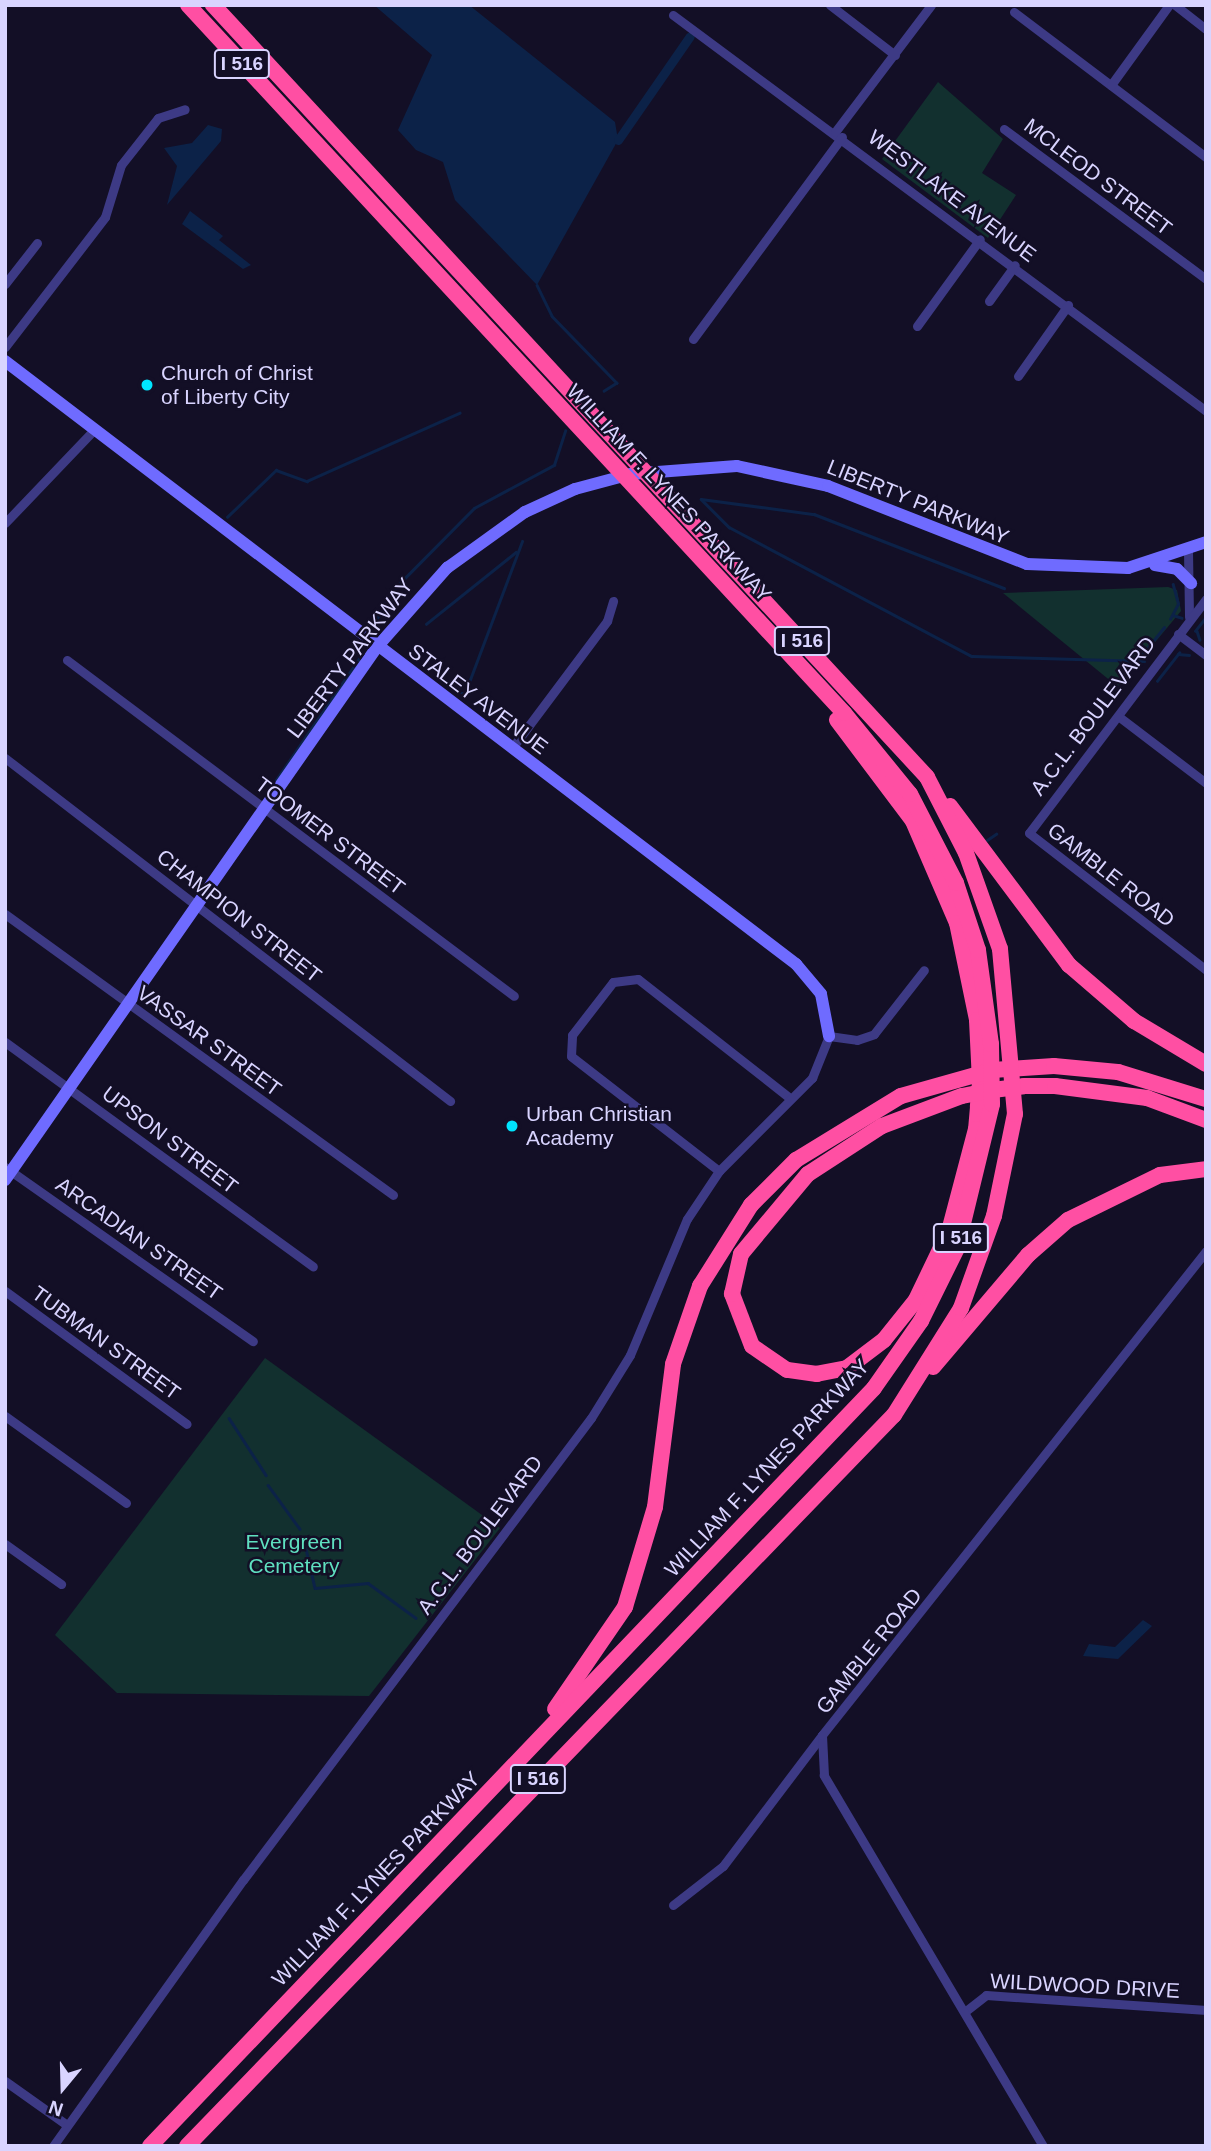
<!DOCTYPE html>
<style>
body{margin:0}
#map{position:relative;width:1211px;height:2151px;overflow:hidden;background:#130f26;font-family:Arial,sans-serif}
div>[style]{position:absolute}
.green>*{inset:0;background:#12302f}
.water>*{inset:0;background:#0c2248}
.stream>*{height:2.5px;margin:-1.25px;padding:0 1.25px;transform-origin:1.25px;border-radius:1.25px;background:#0c2248}
.canal>*{height:9px;margin:-4.5px;padding:0 4.5px;transform-origin:4.5px;border-radius:4.5px;background:#0c2248}
.street>*{height:9px;margin:-4.5px;padding:0 4.5px;transform-origin:4.5px;border-radius:4.5px;background:#3d3a85}
.secondary>*{height:12px;margin:-6px;padding:0 6px;transform-origin:6px;border-radius:6px;background:#6f6bff}
.highway>*{height:16px;margin:-8px;padding:0 8px;transform-origin:8px;border-radius:8px;background:#ff4fa3}
.dots>*{width:19px;height:19px;translate:-50% -50%;box-sizing:border-box;border:4px solid #130f26;border-radius:50%}
span{translate:-50% -50%;white-space:nowrap;text-align:center;line-height:1.15;-webkit-text-stroke:5px #130f26;paint-order:stroke}
.shield-label span{padding:2px 5px;background:#130f26;border:2px solid;border-radius:5px;-webkit-text-stroke-width:0}
.shield-label{font-size:19px;color:#d9d4ff;font-weight:700}
.street-label{font-size:21px;color:#d9d4ff}
.poi-label{font-size:21px;color:#d9d4ff}
.left{translate:0 -50%;text-align:left}
.park-label{font-size:21px;color:#5fe0c0}
.frame{position:absolute;inset:0;border:7px solid #d9d4ff;pointer-events:none}
.north{position:absolute;left:28px;top:2053px;width:70px;height:70px;-webkit-text-stroke:5px #130f26;paint-order:stroke;rotate:199deg;font-size:19px;font-weight:700;line-height:28px;text-align:center;color:#d9d4ff}
.north::after{content:'';display:block;margin:auto;width:24px;height:32px;background:#d9d4ff;clip-path:polygon(50% 0,100% 100%,50% 72%,0 100%)}
</style>
<div id="map">
<div class="green">
<i style="clip-path:polygon(938px 82px,1003px 139px,982px 173px,1016px 195px,988px 238px,882px 159px)"></i>
<i style="clip-path:polygon(1168px 587px,1177px 590px,1181px 611px,1118px 687px,1003px 593px)"></i>
<i style="clip-path:polygon(265px 1358px,500px 1528px,369px 1696px,117px 1693px,55px 1635px)"></i>
</div>
<div class="water">
<i style="clip-path:polygon(374px 5px,469px 5px,615px 122px,618px 140px,537px 285px,455px 200px,443px 162px,416px 150px,398px 130px,432px 55px)"></i>
<i style="clip-path:polygon(208px 125px,222px 129px,221px 141px,167px 205px,177px 166px,164px 148px,192px 143px)"></i>
<i style="clip-path:polygon(190px 211px,223px 236px,219px 240px,251px 265px,243px 269px,182px 224px)"></i>
<i style="clip-path:polygon(1143px 1620px,1152px 1626px,1118px 1659px,1083px 1656px,1089px 1644px,1115px 1647px)"></i>
</div>
<div class="stream">
<i style="left:537px;top:285px;width:34px;rotate:64deg"></i>
<i style="left:552px;top:316px;width:93px;rotate:45.9deg"></i>
<i style="left:617px;top:383px;width:15px;rotate:148deg"></i>
<i style="left:701px;top:499px;width:40px;rotate:45deg"></i>
<i style="left:729px;top:527px;width:275px;rotate:28deg"></i>
<i style="left:972px;top:656px;width:172px;rotate:1.7deg"></i>
<i style="left:701px;top:499px;width:114px;rotate:7.6deg"></i>
<i style="left:814px;top:514px;width:204px;rotate:21.3deg"></i>
<i style="left:227px;top:517px;width:68px;rotate:-43.8deg"></i>
<i style="left:276px;top:470px;width:33px;rotate:20deg"></i>
<i style="left:307px;top:481px;width:167px;rotate:-24.1deg"></i>
<i style="left:1173px;top:615px;width:9px;rotate:18deg"></i>
<i style="left:1170px;top:619px;width:17px;rotate:-62deg"></i>
<i style="left:1178px;top:604px;width:20px;rotate:-105deg"></i>
<i style="left:376px;top:620px;width:32px;rotate:-62deg"></i>
<i style="left:391px;top:592px;width:118px;rotate:-45.3deg"></i>
<i style="left:474px;top:508px;width:91px;rotate:-28.3deg"></i>
<i style="left:554px;top:465px;width:36px;rotate:-72deg"></i>
<i style="left:426px;top:624px;width:115px;rotate:-38.7deg"></i>
<i style="left:1195px;top:631px;width:18px;rotate:-52deg"></i>
<i style="left:1197px;top:631px;width:9px;rotate:72deg"></i>
<i style="left:1178px;top:654px;width:11px;rotate:5deg"></i>
<i style="left:1140px;top:657px;width:38px;rotate:-51deg"></i>
<i style="left:1157px;top:681px;width:36px;rotate:-52deg"></i>
<i style="left:458px;top:693px;width:7px"></i>
<i style="left:465px;top:693px;width:162px;rotate:-69.4deg"></i>
<i style="left:276px;top:780px;width:150px;rotate:-55.6deg"></i>
<i style="left:987px;top:840px;width:11px;rotate:-34deg"></i>
<i style="left:229px;top:1418px;width:68px;rotate:57deg"></i>
<i style="left:268px;top:1485px;width:54px;rotate:54deg"></i>
<i style="left:304px;top:1540px;width:49px;rotate:77.1deg"></i>
<i style="left:315px;top:1588px;width:53px;rotate:-5.4deg"></i>
<i style="left:368px;top:1583px;width:59px;rotate:36.1deg"></i>
</div>
<div class="canal">
<i style="left:618px;top:140px;width:126px;rotate:-55.3deg"></i>
</div>
<div class="street">
<i style="left:830px;top:5px;width:82px;rotate:37.6deg"></i>
<i style="left:1175px;top:5px;width:39px;rotate:38deg"></i>
<i style="left:1014px;top:12px;width:241px;rotate:37.1deg"></i>
<i style="left:673px;top:15px;width:664px;rotate:36.61deg"></i>
<i style="left:1111px;top:85px;width:99px;rotate:-54.1deg"></i>
<i style="left:1004px;top:129px;width:252px;rotate:36.6deg"></i>
<i style="left:835px;top:132px;width:159px;rotate:-52.9deg"></i>
<i style="left:5px;top:284px;width:52px;rotate:-52deg"></i>
<i style="left:989px;top:301px;width:44px;rotate:-54.2deg"></i>
<i style="left:917px;top:326px;width:107px;rotate:-54.1deg"></i>
<i style="left:693px;top:339px;width:251px;rotate:-53.6deg"></i>
<i style="left:5px;top:347px;width:164px;rotate:-52.4deg"></i>
<i style="left:105px;top:217px;width:54px;rotate:-72.9deg"></i>
<i style="left:121px;top:165px;width:60px;rotate:-51.8deg"></i>
<i style="left:158px;top:118px;width:28px;rotate:-18deg"></i>
<i style="left:1018px;top:376px;width:87px;rotate:-54.8deg"></i>
<i style="left:5px;top:523px;width:127px;rotate:-46.3deg"></i>
<i style="left:1188px;top:551px;width:66px;rotate:89.1deg"></i>
<i style="left:1206px;top:599px;width:293px;rotate:127.1deg"></i>
<i style="left:1029px;top:833px;width:224px;rotate:37.7deg"></i>
<i style="left:1178px;top:634px;width:35px;rotate:37deg"></i>
<i style="left:67px;top:660px;width:559px;rotate:36.93deg"></i>
<i style="left:1118px;top:716px;width:111px;rotate:37.3deg"></i>
<i style="left:512px;top:748px;width:159px;rotate:-53.2deg"></i>
<i style="left:607px;top:621px;width:21px;rotate:-73deg"></i>
<i style="left:5px;top:758px;width:562px;rotate:37.62deg"></i>
<i style="left:5px;top:914px;width:479px;rotate:35.9deg"></i>
<i style="left:5px;top:1042px;width:381px;rotate:36.1deg"></i>
<i style="left:5px;top:1167px;width:303px;rotate:35.1deg"></i>
<i style="left:719px;top:1171px;width:187px;rotate:-142.2deg"></i>
<i style="left:571px;top:1056px;width:21px;rotate:-87deg"></i>
<i style="left:572px;top:1035px;width:67px;rotate:-52.3deg"></i>
<i style="left:613px;top:982px;width:25px;rotate:-7deg"></i>
<i style="left:638px;top:979px;width:193px;rotate:38.1deg"></i>
<i style="left:5px;top:1291px;width:225px;rotate:36.2deg"></i>
<i style="left:5px;top:1416px;width:149px;rotate:35.7deg"></i>
<i style="left:5px;top:1544px;width:69px;rotate:35.5deg"></i>
<i style="left:673px;top:1905px;width:63px;rotate:-38deg"></i>
<i style="left:723px;top:1866px;width:164px;rotate:-52.9deg"></i>
<i style="left:967px;top:2010px;width:24px;rotate:-38deg"></i>
<i style="left:986px;top:1995px;width:221px;rotate:3.9deg"></i>
<i style="left:5px;top:2081px;width:76px;rotate:35.4deg"></i>
<i style="left:53px;top:2146px;width:327px;rotate:-54.5deg"></i>
<i style="left:243px;top:1880px;width:578px;rotate:-53.01deg"></i>
<i style="left:591px;top:1418px;width:74px;rotate:-58.2deg"></i>
<i style="left:630px;top:1355px;width:147px;rotate:-67.3deg"></i>
<i style="left:687px;top:1219px;width:58px;rotate:-56.3deg"></i>
<i style="left:719px;top:1171px;width:132px;rotate:-45deg"></i>
<i style="left:812px;top:1078px;width:45px;rotate:-68deg"></i>
<i style="left:829px;top:1036px;width:28px;rotate:8deg"></i>
<i style="left:857px;top:1040px;width:18px;rotate:-19deg"></i>
<i style="left:874px;top:1034px;width:81px;rotate:-52deg"></i>
<i style="left:1043px;top:2146px;width:431px;rotate:-120.6deg"></i>
<i style="left:824px;top:1775px;width:40px;rotate:-92.9deg"></i>
<i style="left:822px;top:1735px;width:618px;rotate:-51.57deg"></i>
</div>
<div class="secondary">
<i style="left:5px;top:361px;width:995px;rotate:37.32deg"></i>
<i style="left:796px;top:964px;width:39px;rotate:50deg"></i>
<i style="left:821px;top:994px;width:43px;rotate:79.2deg"></i>
<i style="left:1155px;top:565px;width:22px;rotate:10deg"></i>
<i style="left:1177px;top:569px;width:20px;rotate:45deg"></i>
<i style="left:5px;top:1180px;width:650px;rotate:-55.09deg"></i>
<i style="left:377px;top:647px;width:106px;rotate:-48.5deg"></i>
<i style="left:447px;top:568px;width:96px;rotate:-35.7deg"></i>
<i style="left:525px;top:512px;width:55px;rotate:-24.7deg"></i>
<i style="left:575px;top:489px;width:58px;rotate:-15deg"></i>
<i style="left:631px;top:474px;width:106px;rotate:-4.3deg"></i>
<i style="left:737px;top:466px;width:93px;rotate:12.4deg"></i>
<i style="left:828px;top:486px;width:214px;rotate:21.4deg"></i>
<i style="left:1027px;top:564px;width:101px;rotate:2.3deg"></i>
<i style="left:1128px;top:568px;width:82px;rotate:-18.4deg"></i>
</div>
<div class="highway">
<i style="left:837px;top:720px;width:126px;rotate:53deg"></i>
<i style="left:913px;top:821px;width:111px;rotate:66.7deg"></i>
<i style="left:957px;top:923px;width:99px;rotate:78.3deg"></i>
<i style="left:977px;top:1020px;width:62px;rotate:87.2deg"></i>
<i style="left:980px;top:1082px;width:25px;rotate:95deg"></i>
<i style="left:978px;top:1107px;width:22px;rotate:95deg"></i>
<i style="left:976px;top:1129px;width:106px;rotate:104.8deg"></i>
<i style="left:949px;top:1231px;width:76px;rotate:115.6deg"></i>
<i style="left:916px;top:1300px;width:51px;rotate:128.7deg"></i>
<i style="left:884px;top:1340px;width:46px;rotate:142.9deg"></i>
<i style="left:847px;top:1368px;width:31px;rotate:169deg"></i>
<i style="left:817px;top:1374px;width:30px;rotate:-172deg"></i>
<i style="left:787px;top:1370px;width:42px;rotate:-145.6deg"></i>
<i style="left:752px;top:1346px;width:56px;rotate:-111deg"></i>
<i style="left:732px;top:1294px;width:41px;rotate:-77.3deg"></i>
<i style="left:741px;top:1254px;width:104px;rotate:-50.1deg"></i>
<i style="left:808px;top:1174px;width:88px;rotate:-33deg"></i>
<i style="left:882px;top:1126px;width:85px;rotate:-20.6deg"></i>
<i style="left:962px;top:1096px;width:32px;rotate:-11deg"></i>
<i style="left:993px;top:1090px;width:31px;rotate:-7deg"></i>
<i style="left:1024px;top:1086px;width:31px"></i>
<i style="left:1055px;top:1086px;width:93px;rotate:7.4deg"></i>
<i style="left:1147px;top:1098px;width:63px;rotate:20.4deg"></i>
<i style="left:950px;top:806px;width:199px;rotate:53.2deg"></i>
<i style="left:1069px;top:965px;width:86px;rotate:40.7deg"></i>
<i style="left:1134px;top:1021px;width:84px;rotate:30.8deg"></i>
<i style="left:933px;top:1367px;width:147px;rotate:-49.7deg"></i>
<i style="left:1028px;top:1255px;width:53px;rotate:-41.2deg"></i>
<i style="left:1068px;top:1220px;width:102px;rotate:-26.1deg"></i>
<i style="left:1160px;top:1175px;width:46px;rotate:-7.4deg"></i>
<i style="left:555px;top:1709px;width:124px;rotate:-55.5deg"></i>
<i style="left:625px;top:1607px;width:104px;rotate:-73.3deg"></i>
<i style="left:655px;top:1507px;width:144px;rotate:-82.8deg"></i>
<i style="left:673px;top:1364px;width:83px;rotate:-70.9deg"></i>
<i style="left:700px;top:1286px;width:96px;rotate:-57.8deg"></i>
<i style="left:751px;top:1205px;width:64px;rotate:-45deg"></i>
<i style="left:796px;top:1160px;width:123px;rotate:-31.4deg"></i>
<i style="left:901px;top:1096px;width:96px;rotate:-15.8deg"></i>
<i style="left:993px;top:1070px;width:61px;rotate:-3.8deg"></i>
<i style="left:1054px;top:1066px;width:64px;rotate:5.4deg"></i>
<i style="left:1118px;top:1072px;width:92px;rotate:17.1deg"></i>
<i style="left:150px;top:2146px;width:1048px;rotate:-46.31deg"></i>
<i style="left:874px;top:1388px;width:82px;rotate:-55deg"></i>
<i style="left:921px;top:1321px;width:81px;rotate:-63.7deg"></i>
<i style="left:957px;top:1248px;width:148px;rotate:-76.3deg"></i>
<i style="left:992px;top:1104px;width:60px;rotate:-91deg"></i>
<i style="left:991px;top:1044px;width:95px;rotate:-97.9deg"></i>
<i style="left:978px;top:950px;width:71px;rotate:-108.2deg"></i>
<i style="left:956px;top:883px;width:100px;rotate:-117.3deg"></i>
<i style="left:910px;top:794px;width:104px;rotate:-129.2deg"></i>
<i style="left:844px;top:713px;width:965px;rotate:-132.82deg"></i>
<i style="left:187px;top:2146px;width:1017px;rotate:-45.96deg"></i>
<i style="left:894px;top:1415px;width:126px;rotate:-57.9deg"></i>
<i style="left:961px;top:1308px;width:98px;rotate:-70.3deg"></i>
<i style="left:994px;top:1216px;width:104px;rotate:-78.4deg"></i>
<i style="left:1015px;top:1114px;width:166px;rotate:-95.2deg"></i>
<i style="left:1000px;top:949px;width:102px;rotate:-109.5deg"></i>
<i style="left:966px;top:853px;width:85px;rotate:-117.2deg"></i>
<i style="left:927px;top:777px;width:1052px;rotate:-132.76deg"></i>
</div>
<div class="dots">
<i style="left:147px;top:385px;background:#00e5ff"></i>
<i style="left:512px;top:1126px;background:#00e5ff"></i>
</div>
<div class="shield-label">
<span style="left:242px;top:64px">I 516</span>
<span style="left:802px;top:641px">I 516</span>
<span style="left:961px;top:1238px">I 516</span>
<span style="left:538px;top:1779px">I 516</span>
</div>
<div class="street-label">
<span style="left:1098px;top:177px;rotate:37deg">MCLEOD STREET</span>
<span style="left:952px;top:196px;rotate:37deg">WESTLAKE AVENUE</span>
<span style="left:669px;top:493px;rotate:47deg">WILLIAM F. LYNES PARKWAY</span>
<span style="left:918px;top:502px;rotate:22deg">LIBERTY PARKWAY</span>
<span style="left:350px;top:658px;rotate:-53deg">LIBERTY PARKWAY</span>
<span style="left:478px;top:699px;rotate:37deg">STALEY AVENUE</span>
<span style="left:1093px;top:716px;rotate:-53deg">A.C.L. BOULEVARD</span>
<span style="left:330px;top:836px;rotate:37deg">TOOMER STREET</span>
<span style="left:1111px;top:875px;rotate:38deg">GAMBLE ROAD</span>
<span style="left:239px;top:916px;rotate:38deg">CHAMPION STREET</span>
<span style="left:209px;top:1041px;rotate:36deg">VASSAR STREET</span>
<span style="left:170px;top:1140px;rotate:37deg">UPSON STREET</span>
<span style="left:139px;top:1239px;rotate:35deg">ARCADIAN STREET</span>
<span style="left:106px;top:1343px;rotate:36deg">TUBMAN STREET</span>
<span style="left:767px;top:1468px;rotate:-47deg">WILLIAM F. LYNES PARKWAY</span>
<span style="left:480px;top:1535px;rotate:-53deg">A.C.L. BOULEVARD</span>
<span style="left:869px;top:1651px;rotate:-51deg">GAMBLE ROAD</span>
<span style="left:376px;top:1879px;rotate:-46deg">WILLIAM F. LYNES PARKWAY</span>
<span style="left:1085px;top:1986px;rotate:3deg">WILDWOOD DRIVE</span>
</div>
<div class="poi-label">
<span class="left" style="left:161px;top:385px">Church of Christ<br>of Liberty City</span>
<span class="left" style="left:526px;top:1126px">Urban Christian<br>Academy</span>
</div>
<div class="park-label">
<span style="left:294px;top:1554px">Evergreen<br>Cemetery</span>
</div>
<div class="frame"></div>
<div class="north">N</div>
</div>
